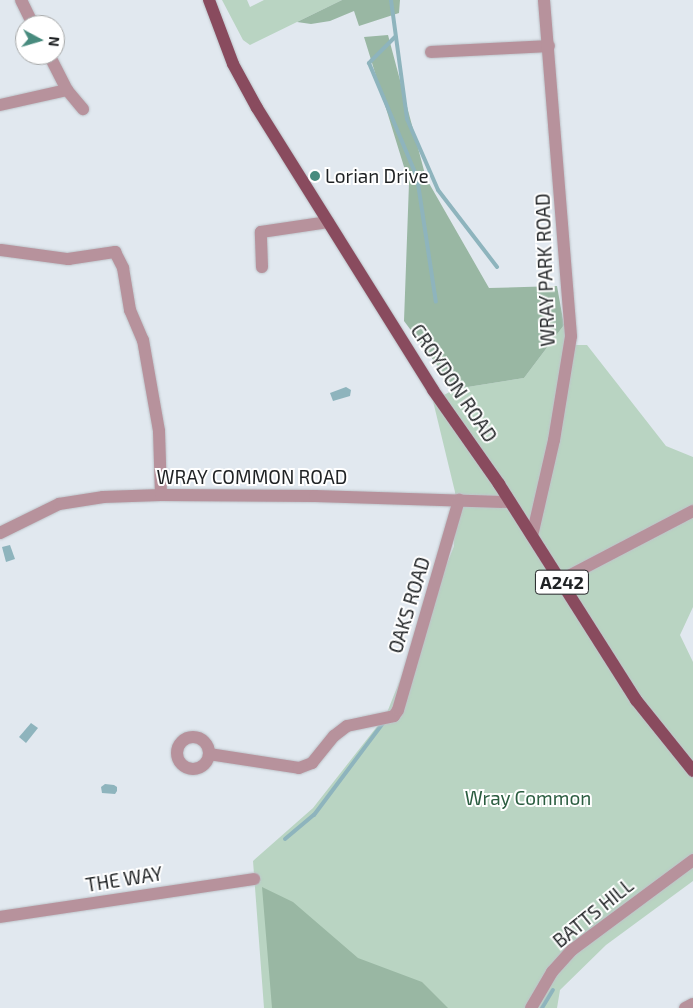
<!DOCTYPE html>
<style>
body{margin:0}
#map{position:relative;width:693px;height:1008px;overflow:hidden;background:#e1e8ef;font-family:"Exo 2",sans-serif}
div>[style]{position:absolute}
.green>*{inset:0;background:#b9d4c2}
.forest>*{inset:0;background:#99b7a3}
.water>*{inset:0;background:#8eb4bd}
.stream>*{height:4px;margin:-2px;padding:0 2px;transform-origin:2px;border-radius:2px;background:#8eb4bd}
.roads{filter:drop-shadow(0 0 1px #bec4ca) drop-shadow(0 0 1px #bec4ca)}
.minor>*{height:12px;margin:-6px;padding:0 6px;transform-origin:6px;border-radius:6px;background:#b7929c}
.minor>.ring{margin:-6px;padding:0;box-sizing:content-box;background:none;border:12px solid #b7929c;border-radius:50%}
.major>*{height:12px;margin:-6px;padding:0 6px;transform-origin:6px;border-radius:6px;background:#894b5e}
.dots>*{width:14px;height:14px;translate:-50% -50%;box-sizing:border-box;border:2px solid #fff;border-radius:50%}
span{translate:-50% -50%;white-space:nowrap;text-align:center;line-height:1.15;-webkit-text-stroke:4px #fff;paint-order:stroke}
.shield-label span{padding:1px 4px;background:#fff;border:1px solid;border-radius:4px;-webkit-text-stroke-width:0}
.shield-label{font-size:18px;color:#1f2224;font-weight:700}
.poi-label{font-size:19px;color:#1f2224}
.left{translate:0 -50%;text-align:left}
.street-label{font-size:19px;color:#1f2224}
.park-label{font-size:19px;color:#2b5d40}
.north{position:absolute;left:15px;top:15px;width:50px;height:50px;box-sizing:border-box;background:#fff;border:1px solid #a5a7a7;border-radius:50%;rotate:96deg;font-size:14px;font-weight:700;line-height:20px;text-align:center;color:#1f2224}
.north::after{content:'';display:block;margin:auto;width:18px;height:22px;background:#488b7e;clip-path:polygon(50% 0,100% 100%,50% 72%,0 100%)}
</style>
<div id="map">
<div class="green">
<i style="clip-path:polygon(222px 0,247px 0,250px 7px,264px 0,342px 0,250px 45px,243px 40px)"></i>
<i style="clip-path:polygon(564px 325px,575px 345px,587px 345px,666px 446px,693px 457px,693px 607px,680px 635px,693px 662px,693px 881px,606px 945px,560px 990px,557px 1008px,264px 1008px,253px 861px,313px 808px,386px 715px,454px 546px,455px 492px,433px 401px,455px 389px,524px 378px)"></i>
</div>
<div class="forest">
<i style="clip-path:polygon(342px 0,400px 0,399px 13px,359px 26px,354px 11px,330px 21px,311px 24px,297px 22px)"></i>
<i style="clip-path:polygon(388px 35px,426px 178px,489px 288px,557px 286px,564px 325px,524px 378px,455px 389px,404px 321px,409px 183px,364px 37px)"></i>
<i style="clip-path:polygon(262px 887px,293px 902px,358px 958px,422px 982px,448px 1008px,272px 1008px)"></i>
</div>
<div class="water">
<i style="clip-path:polygon(346px 387px,351px 390px,350px 396px,333px 401px,330px 393px)"></i>
<i style="clip-path:polygon(10px 545px,15px 559px,6px 562px,2px 547px)"></i>
<i style="clip-path:polygon(31px 723px,38px 728px,26px 743px,19px 737px)"></i>
<i style="clip-path:polygon(105px 784px,114px 785px,117px 787px,117px 791px,115px 794px,102px 793px,101px 787px)"></i>
</div>
<div class="stream">
<i style="left:391px;top:0;width:120px;rotate:82.3deg"></i>
<i style="left:407px;top:119px;width:77px;rotate:66.4deg"></i>
<i style="left:438px;top:190px;width:97px;rotate:52.5deg"></i>
<i style="left:395px;top:37px;width:37px;rotate:135deg"></i>
<i style="left:369px;top:63px;width:124px;rotate:67.2deg"></i>
<i style="left:417px;top:177px;width:126px;rotate:81.4deg"></i>
<i style="left:285px;top:839px;width:38px;rotate:-40deg"></i>
<i style="left:314px;top:815px;width:115px;rotate:-53.1deg"></i>
<i style="left:542px;top:1008px;width:21px;rotate:-59deg"></i>
</div>
<div class="roads">
<div class="minor">
<i style="left:21px;top:0;width:28px;rotate:64deg"></i>
<i style="left:431px;top:52px;width:118px;rotate:-2.9deg"></i>
<i style="left:67px;top:90px;width:25px;rotate:50deg"></i>
<i style="left:0;top:105px;width:69px;rotate:-12.6deg"></i>
<i style="left:67px;top:90px;width:39px;rotate:-117deg"></i>
<i style="left:1px;top:250px;width:68px;rotate:7.7deg"></i>
<i style="left:68px;top:259px;width:48px;rotate:-8.5deg"></i>
<i style="left:115px;top:252px;width:18px;rotate:63deg"></i>
<i style="left:123px;top:268px;width:43px;rotate:80.5deg"></i>
<i style="left:130px;top:310px;width:33px;rotate:67deg"></i>
<i style="left:143px;top:340px;width:92px;rotate:80deg"></i>
<i style="left:159px;top:431px;width:64px;rotate:88.2deg"></i>
<i style="left:262px;top:267px;width:35px;rotate:-92deg"></i>
<i style="left:261px;top:232px;width:68px;rotate:-8.5deg"></i>
<i style="left:0;top:533px;width:66px;rotate:-26.2deg"></i>
<i style="left:59px;top:504px;width:45px;rotate:-9deg"></i>
<i style="left:103px;top:497px;width:58px;rotate:-2deg"></i>
<i style="left:161px;top:495px;width:154px;rotate:0.4deg"></i>
<i style="left:315px;top:496px;width:195px;rotate:1.8deg"></i>
<i style="left:532px;top:536px;width:98px;rotate:-77.1deg"></i>
<i style="left:554px;top:440px;width:105px;rotate:-80.7deg"></i>
<i style="left:571px;top:336px;width:337px;rotate:-94.6deg"></i>
<i style="left:561px;top:580px;width:149px;rotate:-27.6deg"></i>
<i class="ring" style="left:177px;top:737px;width:20px;height:20px"></i>
<i style="left:209px;top:754px;width:91px;rotate:8.8deg"></i>
<i style="left:299px;top:768px;width:14px;rotate:-21deg"></i>
<i style="left:312px;top:763px;width:35px;rotate:-51deg"></i>
<i style="left:334px;top:736px;width:16px;rotate:-38deg"></i>
<i style="left:347px;top:726px;width:48px;rotate:-12deg"></i>
<i style="left:394px;top:716px;width:7px;rotate:-56deg"></i>
<i style="left:398px;top:710px;width:219px;rotate:-73.8deg"></i>
<i style="left:0;top:917px;width:257px;rotate:-8.5deg"></i>
<i style="left:531px;top:1008px;width:42px;rotate:-59.7deg"></i>
<i style="left:552px;top:972px;width:30px;rotate:-48deg"></i>
<i style="left:572px;top:950px;width:151px;rotate:-36.6deg"></i>
<i style="left:685px;top:1008px;width:9px;rotate:-27deg"></i>
</div>
<div class="major">
<i style="left:209px;top:0;width:68px;rotate:69.4deg"></i>
<i style="left:233px;top:64px;width:50px;rotate:61.4deg"></i>
<i style="left:257px;top:108px;width:332px;rotate:58deg"></i>
<i style="left:433px;top:390px;width:115px;rotate:54.9deg"></i>
<i style="left:499px;top:484px;width:256px;rotate:57.6deg"></i>
<i style="left:636px;top:700px;width:91px;rotate:51.2deg"></i>
</div>
</div>
<div class="dots">
<i style="left:315px;top:176px;background:#488b7e"></i>
</div>
<div class="shield-label">
<span style="left:562px;top:582px">A242</span>
</div>
<div class="poi-label">
<span class="left" style="left:325px;top:176px">Lorian Drive</span>
</div>
<div class="street-label">
<span style="left:545px;top:270px;rotate:-92deg">WRAY PARK ROAD</span>
<span style="left:454px;top:383px;rotate:56deg">CROYDON ROAD</span>
<span style="left:252px;top:477px">WRAY COMMON ROAD</span>
<span style="left:409px;top:605px;rotate:-73deg">OAKS ROAD</span>
<span style="left:124px;top:879px;rotate:-9deg">THE WAY</span>
<span style="left:593px;top:913px;rotate:-39deg">BATTS HILL</span>
</div>
<div class="park-label">
<span style="left:528px;top:798px">Wray Common</span>
</div>
<div class="north">N</div>
</div>
